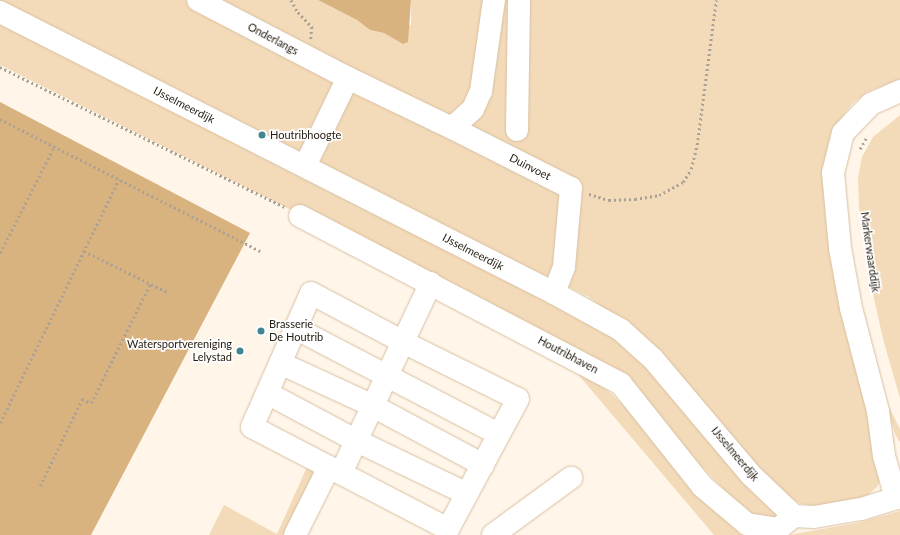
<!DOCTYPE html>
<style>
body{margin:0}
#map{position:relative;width:900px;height:535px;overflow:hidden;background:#fff5e9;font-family:Lato,sans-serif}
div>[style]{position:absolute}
.green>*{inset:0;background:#f3dab9}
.water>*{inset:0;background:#d8b37f}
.path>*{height:2.5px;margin-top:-1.25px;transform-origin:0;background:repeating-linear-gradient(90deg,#aaa195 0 2px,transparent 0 5px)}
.roads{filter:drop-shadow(0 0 1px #d7c0a1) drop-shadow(0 0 1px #d7c0a1)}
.minor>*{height:22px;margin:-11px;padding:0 11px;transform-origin:11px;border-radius:11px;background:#fff}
.major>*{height:22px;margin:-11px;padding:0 11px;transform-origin:11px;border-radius:11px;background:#fff}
.dots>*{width:11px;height:11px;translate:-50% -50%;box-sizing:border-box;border:2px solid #fff;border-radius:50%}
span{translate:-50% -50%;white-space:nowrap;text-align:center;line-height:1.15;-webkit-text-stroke:3.5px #fff;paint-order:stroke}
.street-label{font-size:11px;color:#282014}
.poi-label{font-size:11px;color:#282014}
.left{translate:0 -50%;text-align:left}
.right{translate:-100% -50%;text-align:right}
</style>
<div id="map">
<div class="green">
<i style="clip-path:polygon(0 0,318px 0,357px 20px,370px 30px,384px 33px,411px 25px,411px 0,900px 0,900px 79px,867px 92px,852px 104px,837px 124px,828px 144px,824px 167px,826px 216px,835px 277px,883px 474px,877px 487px,863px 499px,829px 508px,801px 504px,768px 486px,653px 347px,589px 297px,0 8px)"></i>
<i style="clip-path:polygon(0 20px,555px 301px,641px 356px,784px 516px,763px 519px,746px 512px,613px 376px,510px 319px,0 65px)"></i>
<i style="clip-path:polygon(900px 115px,900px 398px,883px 339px,868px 271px,859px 208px,858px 178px,862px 157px,873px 137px)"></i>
<i style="clip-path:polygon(571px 366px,608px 391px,766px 535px,714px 535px)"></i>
<i style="clip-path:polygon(881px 391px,900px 429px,900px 442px,896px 436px)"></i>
<i style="clip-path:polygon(307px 467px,322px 474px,291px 535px,209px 535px,224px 505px,277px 534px)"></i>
<i style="clip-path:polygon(900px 511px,900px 535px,789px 535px,857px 523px)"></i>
</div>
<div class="water">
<i style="clip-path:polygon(318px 0,411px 0,408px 42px,403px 44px,384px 33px,370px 30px,357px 20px)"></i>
<i style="clip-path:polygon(0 102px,250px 233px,91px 535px,0 535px)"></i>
</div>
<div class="path">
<i style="left:291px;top:0;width:14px;rotate:60deg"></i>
<i style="left:298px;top:12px;width:21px;rotate:47deg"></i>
<i style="left:312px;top:27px;width:12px;rotate:95deg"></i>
<i style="left:0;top:67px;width:317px;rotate:26.2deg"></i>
<i style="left:0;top:119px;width:292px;rotate:26.9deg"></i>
<i style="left:860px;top:149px;width:13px;rotate:-61deg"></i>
<i style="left:589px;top:194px;width:21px;rotate:17deg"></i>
<i style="left:609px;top:200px;width:26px;rotate:-2deg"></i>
<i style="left:635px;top:199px;width:24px;rotate:-9deg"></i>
<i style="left:659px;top:195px;width:27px;rotate:-28deg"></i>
<i style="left:683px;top:182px;width:15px;rotate:-58deg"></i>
<i style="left:691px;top:169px;width:25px;rotate:-76deg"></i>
<i style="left:697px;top:145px;width:146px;rotate:-82.5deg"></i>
<i style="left:84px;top:251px;width:93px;rotate:26.3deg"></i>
<i style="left:0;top:253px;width:119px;rotate:-63deg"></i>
<i style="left:0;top:423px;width:271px;rotate:-64deg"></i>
<i style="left:40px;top:486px;width:97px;rotate:-64.2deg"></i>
<i style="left:82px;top:399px;width:10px;rotate:24deg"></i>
<i style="left:91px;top:403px;width:133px;rotate:-63.6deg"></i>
</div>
<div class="roads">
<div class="minor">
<i style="left:198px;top:0;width:169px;rotate:27.5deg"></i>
<i style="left:348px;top:78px;width:115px;rotate:25.7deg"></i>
<i style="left:494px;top:0;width:92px;rotate:98.1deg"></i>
<i style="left:481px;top:91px;width:20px;rotate:114deg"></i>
<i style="left:473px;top:109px;width:28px;rotate:138deg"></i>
<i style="left:452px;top:128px;width:133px;rotate:26.8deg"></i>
<i style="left:571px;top:188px;width:79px;rotate:95.1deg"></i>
<i style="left:564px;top:267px;width:28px;rotate:111deg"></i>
<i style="left:0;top:12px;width:621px;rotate:26.9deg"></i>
<i style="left:554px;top:293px;width:77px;rotate:28.9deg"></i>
<i style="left:621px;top:330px;width:43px;rotate:42.2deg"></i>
<i style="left:653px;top:359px;width:152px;rotate:49.8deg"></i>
<i style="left:751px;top:475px;width:59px;rotate:43.6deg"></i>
<i style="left:794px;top:516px;width:20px;rotate:3deg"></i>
<i style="left:814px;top:517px;width:48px;rotate:-9.7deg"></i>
<i style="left:861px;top:509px;width:41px;rotate:-17.1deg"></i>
<i style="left:517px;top:130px;width:130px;rotate:-89.1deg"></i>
<i style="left:305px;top:166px;width:98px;rotate:-64deg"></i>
<i style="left:300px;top:216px;width:362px;rotate:27.6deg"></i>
<i style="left:621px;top:384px;width:130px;rotate:51.5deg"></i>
<i style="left:702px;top:486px;width:59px;rotate:40.2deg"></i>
<i style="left:747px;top:524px;width:31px;rotate:9deg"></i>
<i style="left:778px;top:529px;width:21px;rotate:-39deg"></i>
<i style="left:311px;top:293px;width:104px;rotate:28deg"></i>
<i style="left:403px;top:342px;width:128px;rotate:26.4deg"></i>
<i style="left:518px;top:399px;width:148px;rotate:118.3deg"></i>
<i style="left:448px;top:529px;width:221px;rotate:-152.5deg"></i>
<i style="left:252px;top:427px;width:146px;rotate:-66.2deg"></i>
<i style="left:295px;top:328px;width:230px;rotate:27.5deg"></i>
<i style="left:280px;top:363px;width:102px;rotate:24.8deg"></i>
<i style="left:373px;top:406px;width:125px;rotate:28.2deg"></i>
<i style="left:267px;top:393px;width:102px;rotate:28.1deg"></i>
<i style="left:357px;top:441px;width:122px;rotate:25.7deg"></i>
<i style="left:341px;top:473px;width:210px;rotate:-64.7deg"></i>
<i style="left:295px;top:535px;width:76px;rotate:-63.4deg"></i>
<i style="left:493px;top:535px;width:97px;rotate:-36.2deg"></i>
</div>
<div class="major">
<i style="left:896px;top:498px;width:44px;rotate:-105.9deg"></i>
<i style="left:884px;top:456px;width:45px;rotate:-97.6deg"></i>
<i style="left:878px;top:411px;width:106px;rotate:-104.7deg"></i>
<i style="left:851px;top:308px;width:61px;rotate:-100.4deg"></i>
<i style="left:840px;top:248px;width:75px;rotate:-95.3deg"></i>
<i style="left:833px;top:173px;width:41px;rotate:-76deg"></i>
<i style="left:843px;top:133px;width:40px;rotate:-46deg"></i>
<i style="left:871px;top:104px;width:32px;rotate:-24deg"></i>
</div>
</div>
<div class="dots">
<i style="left:262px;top:135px;background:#418594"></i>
<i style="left:261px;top:331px;background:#418594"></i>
<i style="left:240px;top:351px;background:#418594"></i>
</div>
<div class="street-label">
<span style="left:273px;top:39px;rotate:28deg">Onderlangs</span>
<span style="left:184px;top:105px;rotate:27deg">IJsselmeerdijk</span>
<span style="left:530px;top:167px;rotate:27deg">Duinvoet</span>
<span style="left:473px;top:252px;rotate:27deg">IJsselmeerdijk</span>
<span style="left:870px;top:252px;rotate:82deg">Markerwaarddijk</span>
<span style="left:568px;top:355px;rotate:28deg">Houtribhaven</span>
<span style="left:735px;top:454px;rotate:50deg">IJsselmeerdijk</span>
</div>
<div class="poi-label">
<span class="left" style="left:270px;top:135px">Houtribhoogte</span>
<span class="left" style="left:269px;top:331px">Brasserie<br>De Houtrib</span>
<span class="right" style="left:232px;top:351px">Watersportvereniging<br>Lelystad</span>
</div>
</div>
